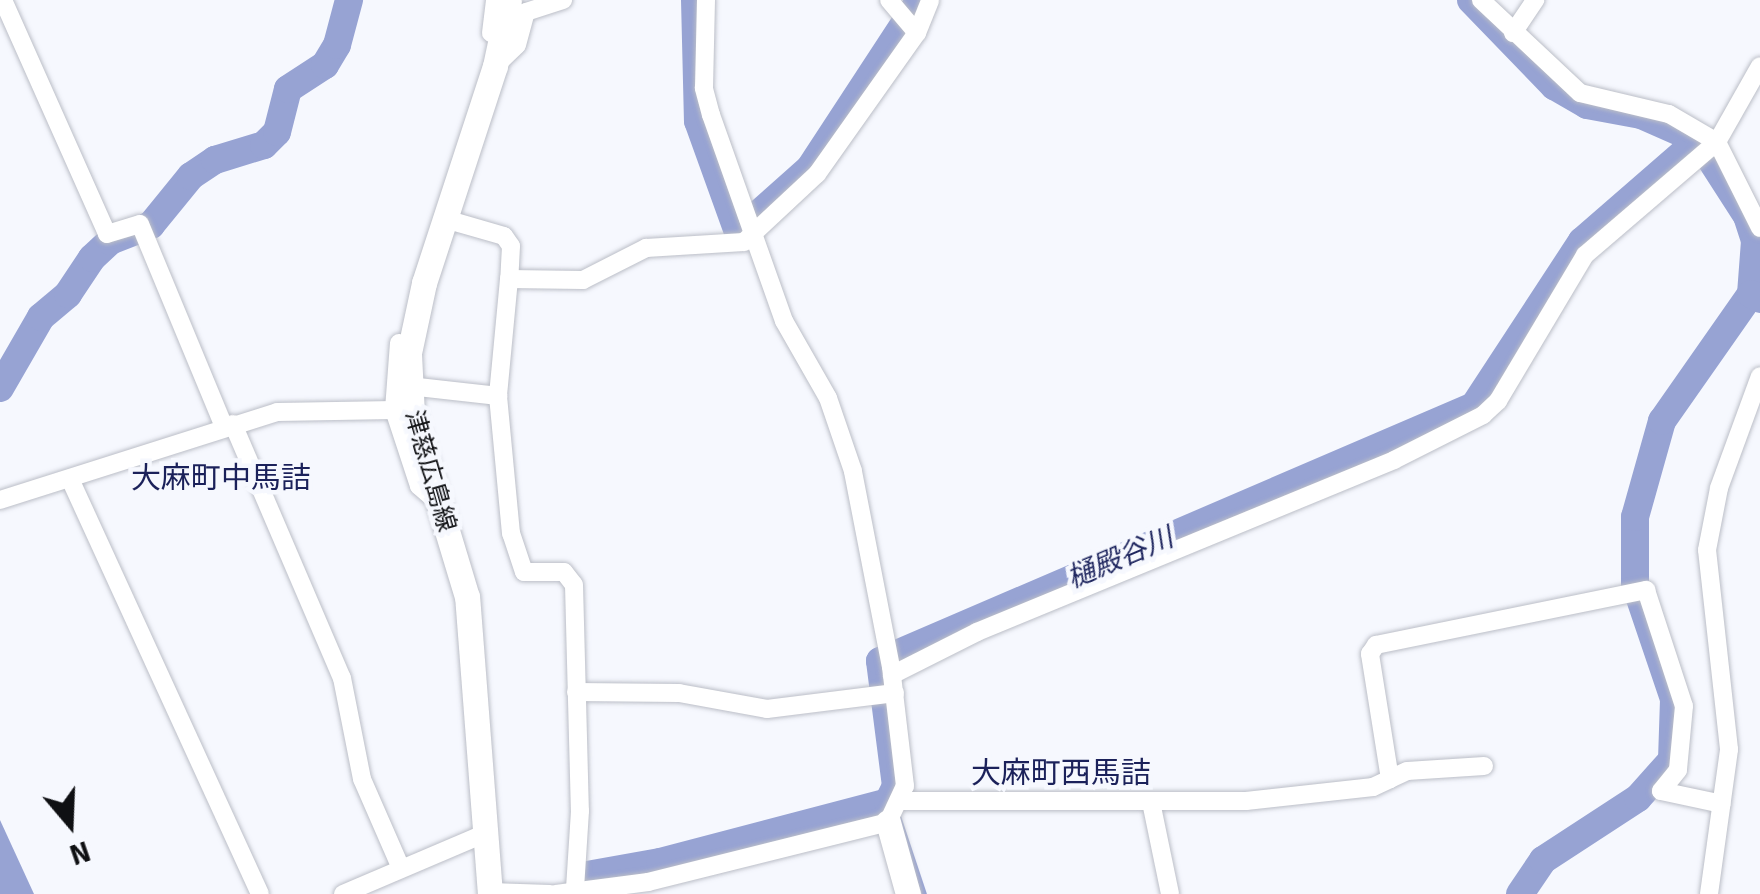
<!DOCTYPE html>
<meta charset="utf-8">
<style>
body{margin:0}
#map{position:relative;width:1760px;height:894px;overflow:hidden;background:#f6f8fe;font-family:Signika,"Noto Sans JP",sans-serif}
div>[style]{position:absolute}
.water>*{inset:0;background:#97a3d3}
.stream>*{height:5px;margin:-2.5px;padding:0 2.5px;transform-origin:2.5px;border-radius:2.5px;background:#97a3d3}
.river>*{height:28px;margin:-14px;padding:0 14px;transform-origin:14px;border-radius:14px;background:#97a3d3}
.roads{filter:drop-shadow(0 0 2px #bbbec7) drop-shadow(0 0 2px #bbbec7)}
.street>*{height:18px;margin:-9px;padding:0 9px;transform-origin:9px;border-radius:9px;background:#fff}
.secondary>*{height:25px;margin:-12.5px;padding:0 12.5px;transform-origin:12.5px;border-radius:12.5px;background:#fff}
span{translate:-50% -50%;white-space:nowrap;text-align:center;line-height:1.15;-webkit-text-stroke:9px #f6f8fe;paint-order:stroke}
.street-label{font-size:25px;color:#0f1013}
.water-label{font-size:28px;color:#1f265f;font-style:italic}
.quarter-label{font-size:30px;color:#1b215a}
.north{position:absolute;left:20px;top:774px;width:100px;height:100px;-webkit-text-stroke:8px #f6f8fe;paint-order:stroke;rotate:161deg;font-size:28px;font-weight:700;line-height:40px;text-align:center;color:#0f1013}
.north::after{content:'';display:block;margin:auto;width:35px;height:45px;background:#0f1013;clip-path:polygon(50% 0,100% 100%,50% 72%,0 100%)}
</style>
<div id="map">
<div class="water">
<i style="clip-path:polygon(0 820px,34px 894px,0 894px)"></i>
</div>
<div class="stream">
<i style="left:897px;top:813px;width:85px;rotate:71.6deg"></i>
</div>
<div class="river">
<i style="left:695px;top:0;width:121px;rotate:88.6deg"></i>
<i style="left:698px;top:121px;width:118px;rotate:70.2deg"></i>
<i style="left:738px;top:232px;width:96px;rotate:-41.6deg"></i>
<i style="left:810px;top:168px;width:201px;rotate:-56.8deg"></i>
<i style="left:1471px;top:0;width:120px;rotate:46deg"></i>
<i style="left:1554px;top:86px;width:38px;rotate:30deg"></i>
<i style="left:1587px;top:105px;width:55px;rotate:10.5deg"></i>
<i style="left:1641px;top:115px;width:62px;rotate:23.7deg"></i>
<i style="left:0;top:388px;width:82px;rotate:-60deg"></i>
<i style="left:41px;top:317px;width:35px;rotate:-40deg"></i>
<i style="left:68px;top:294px;width:43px;rotate:-56.3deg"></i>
<i style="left:92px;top:258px;width:25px;rotate:-43deg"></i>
<i style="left:110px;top:241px;width:44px;rotate:-21.3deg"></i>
<i style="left:151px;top:225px;width:63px;rotate:-50.8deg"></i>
<i style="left:191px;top:176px;width:29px;rotate:-34deg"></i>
<i style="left:215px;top:160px;width:51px;rotate:-17deg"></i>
<i style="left:264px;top:145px;width:18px;rotate:-45deg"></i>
<i style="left:277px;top:132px;width:44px;rotate:-75.7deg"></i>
<i style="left:288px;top:89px;width:44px;rotate:-33deg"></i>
<i style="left:325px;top:65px;width:23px;rotate:-59deg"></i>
<i style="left:337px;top:45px;width:47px;rotate:-75.1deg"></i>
<i style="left:578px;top:894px;width:21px;rotate:-65deg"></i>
<i style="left:587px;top:875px;width:74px;rotate:-10.1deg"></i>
<i style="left:660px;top:862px;width:236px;rotate:-14.7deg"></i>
<i style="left:888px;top:802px;width:18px;rotate:-63deg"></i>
<i style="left:896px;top:786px;width:126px;rotate:-97.3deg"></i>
<i style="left:880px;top:661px;width:646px;rotate:-23.23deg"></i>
<i style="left:1474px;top:406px;width:197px;rotate:-56.8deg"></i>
<i style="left:1582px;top:241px;width:154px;rotate:-41deg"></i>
<i style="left:1698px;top:140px;width:90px;rotate:57.2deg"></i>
<i style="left:1747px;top:216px;width:26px;rotate:72deg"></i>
<i style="left:1755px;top:241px;width:53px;rotate:94.3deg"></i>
<i style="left:1520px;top:894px;width:41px;rotate:-55.9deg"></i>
<i style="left:1543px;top:860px;width:113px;rotate:-33.1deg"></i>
<i style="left:1638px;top:798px;width:51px;rotate:-48.2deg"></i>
<i style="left:1672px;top:760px;width:61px;rotate:-88.1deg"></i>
<i style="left:1674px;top:699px;width:121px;rotate:-108.7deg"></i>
<i style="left:1635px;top:584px;width:67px;rotate:-90deg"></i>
<i style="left:1635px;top:517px;width:100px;rotate:-74.3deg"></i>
<i style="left:1662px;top:421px;width:155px;rotate:-55deg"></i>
<i style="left:1751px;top:294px;width:10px;rotate:29deg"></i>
</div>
<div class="roads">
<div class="street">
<i style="left:3px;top:0;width:256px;rotate:66deg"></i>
<i style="left:107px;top:234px;width:34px;rotate:-17deg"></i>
<i style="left:140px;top:224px;width:220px;rotate:67.5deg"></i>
<i style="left:1481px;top:0;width:136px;rotate:43.2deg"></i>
<i style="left:1580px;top:93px;width:91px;rotate:13.3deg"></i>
<i style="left:1669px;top:114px;width:56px;rotate:30.3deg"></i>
<i style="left:1717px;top:142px;width:96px;rotate:63.4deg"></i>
<i style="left:491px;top:33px;width:33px;rotate:-83deg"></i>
<i style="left:917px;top:33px;width:35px;rotate:-68deg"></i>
<i style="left:1513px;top:33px;width:40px;rotate:-56deg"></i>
<i style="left:495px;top:66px;width:30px;rotate:-44deg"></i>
<i style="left:517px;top:45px;width:34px;rotate:-75deg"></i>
<i style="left:526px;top:12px;width:39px;rotate:-18deg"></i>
<i style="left:445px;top:219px;width:61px;rotate:16.1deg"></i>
<i style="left:504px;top:236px;width:12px;rotate:55deg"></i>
<i style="left:511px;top:246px;width:33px;rotate:93deg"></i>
<i style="left:509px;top:279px;width:74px;rotate:0.8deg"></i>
<i style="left:583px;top:280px;width:71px;rotate:-26.9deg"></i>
<i style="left:646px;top:248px;width:98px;rotate:-3.5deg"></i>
<i style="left:744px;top:242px;width:100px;rotate:-43deg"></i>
<i style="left:817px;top:174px;width:173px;rotate:-54.7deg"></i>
<i style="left:917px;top:33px;width:43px;rotate:-130.3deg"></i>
<i style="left:509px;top:279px;width:118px;rotate:95.4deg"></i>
<i style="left:498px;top:396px;width:138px;rotate:84.6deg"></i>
<i style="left:511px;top:533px;width:41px;rotate:71.6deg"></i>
<i style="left:524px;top:572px;width:40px"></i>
<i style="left:564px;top:572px;width:16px;rotate:52deg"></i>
<i style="left:574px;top:585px;width:226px;rotate:88.5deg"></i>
<i style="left:580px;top:811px;width:78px;rotate:93.7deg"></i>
<i style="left:399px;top:343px;width:67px;rotate:94.3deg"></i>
<i style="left:394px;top:410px;width:80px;rotate:71.8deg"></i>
<i style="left:419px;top:486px;width:21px;rotate:41deg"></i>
<i style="left:409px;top:386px;width:90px;rotate:6.4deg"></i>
<i style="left:233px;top:424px;width:276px;rotate:66.8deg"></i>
<i style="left:342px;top:678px;width:103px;rotate:78.8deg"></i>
<i style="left:362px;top:779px;width:95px;rotate:66.4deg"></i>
<i style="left:70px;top:479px;width:456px;rotate:65.4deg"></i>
<i style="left:0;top:500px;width:291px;rotate:-17.6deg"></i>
<i style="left:277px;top:412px;width:117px;rotate:-1deg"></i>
<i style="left:892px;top:675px;width:95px;rotate:-26.8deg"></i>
<i style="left:977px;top:632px;width:451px;rotate:-22.4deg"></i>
<i style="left:1394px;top:460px;width:100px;rotate:-26.8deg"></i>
<i style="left:1483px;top:415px;width:21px;rotate:-43deg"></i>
<i style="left:1498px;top:401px;width:170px;rotate:-59.2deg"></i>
<i style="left:1585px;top:255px;width:174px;rotate:-40.6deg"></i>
<i style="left:1717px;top:142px;width:87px;rotate:-60.5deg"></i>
<i style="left:576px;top:692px;width:103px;rotate:0.6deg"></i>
<i style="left:679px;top:693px;width:89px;rotate:10.3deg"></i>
<i style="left:767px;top:709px;width:129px;rotate:-7.1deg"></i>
<i style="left:1484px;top:766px;width:77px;rotate:176.3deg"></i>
<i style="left:1407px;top:771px;width:19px;rotate:155deg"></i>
<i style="left:1390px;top:779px;width:127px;rotate:-99.1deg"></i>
<i style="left:1370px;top:654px;width:11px;rotate:-56deg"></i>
<i style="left:1376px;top:645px;width:276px;rotate:-11.5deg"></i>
<i style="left:1646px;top:590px;width:122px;rotate:71.9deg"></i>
<i style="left:1684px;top:706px;width:64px;rotate:95.4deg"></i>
<i style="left:1678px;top:770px;width:27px;rotate:129deg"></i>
<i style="left:1661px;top:791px;width:62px;rotate:12deg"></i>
<i style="left:901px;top:801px;width:345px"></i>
<i style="left:1246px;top:801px;width:128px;rotate:-6.3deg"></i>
<i style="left:1373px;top:787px;width:19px;rotate:-25deg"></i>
<i style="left:1151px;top:802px;width:94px;rotate:78.3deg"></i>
<i style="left:490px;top:892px;width:60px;rotate:1.9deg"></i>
<i style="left:343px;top:894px;width:153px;rotate:-23.1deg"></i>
<i style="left:556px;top:894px;width:93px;rotate:-7.4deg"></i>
<i style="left:648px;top:882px;width:247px;rotate:-14deg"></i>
<i style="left:888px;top:822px;width:40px;rotate:-65deg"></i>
<i style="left:905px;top:786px;width:120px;rotate:-96.7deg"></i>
<i style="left:891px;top:667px;width:200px;rotate:-101deg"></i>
<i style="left:853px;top:471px;width:77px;rotate:-108.9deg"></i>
<i style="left:828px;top:398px;width:89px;rotate:-119.7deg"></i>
<i style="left:784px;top:321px;width:219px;rotate:-109.5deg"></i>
<i style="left:711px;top:115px;width:28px;rotate:-105deg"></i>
<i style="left:704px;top:88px;width:88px;rotate:-88.7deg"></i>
<i style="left:1709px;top:894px;width:146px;rotate:-82.1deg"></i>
<i style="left:1729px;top:749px;width:200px;rotate:-96.3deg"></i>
<i style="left:1707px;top:550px;width:63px;rotate:-79deg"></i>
<i style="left:1719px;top:488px;width:119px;rotate:-69.9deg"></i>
</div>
<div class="secondary">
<i style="left:888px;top:822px;width:75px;rotate:74.5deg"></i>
<i style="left:490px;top:894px;width:298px;rotate:-94.4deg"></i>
<i style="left:467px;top:597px;width:190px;rotate:-106.8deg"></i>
<i style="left:412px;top:415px;width:62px;rotate:-92.8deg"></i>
<i style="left:409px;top:353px;width:72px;rotate:-77.9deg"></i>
<i style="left:424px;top:283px;width:228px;rotate:-71.9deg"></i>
<i style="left:495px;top:66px;width:67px;rotate:-78deg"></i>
</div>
</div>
<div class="street-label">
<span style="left:430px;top:471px;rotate:74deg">津慈広島線</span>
</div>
<div class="water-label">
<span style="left:1120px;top:558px;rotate:-23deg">樋殿谷川</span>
</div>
<div class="quarter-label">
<span style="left:221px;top:479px">大麻町中馬詰</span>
<span style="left:1061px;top:774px">大麻町西馬詰</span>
</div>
<div class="north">N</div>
</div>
